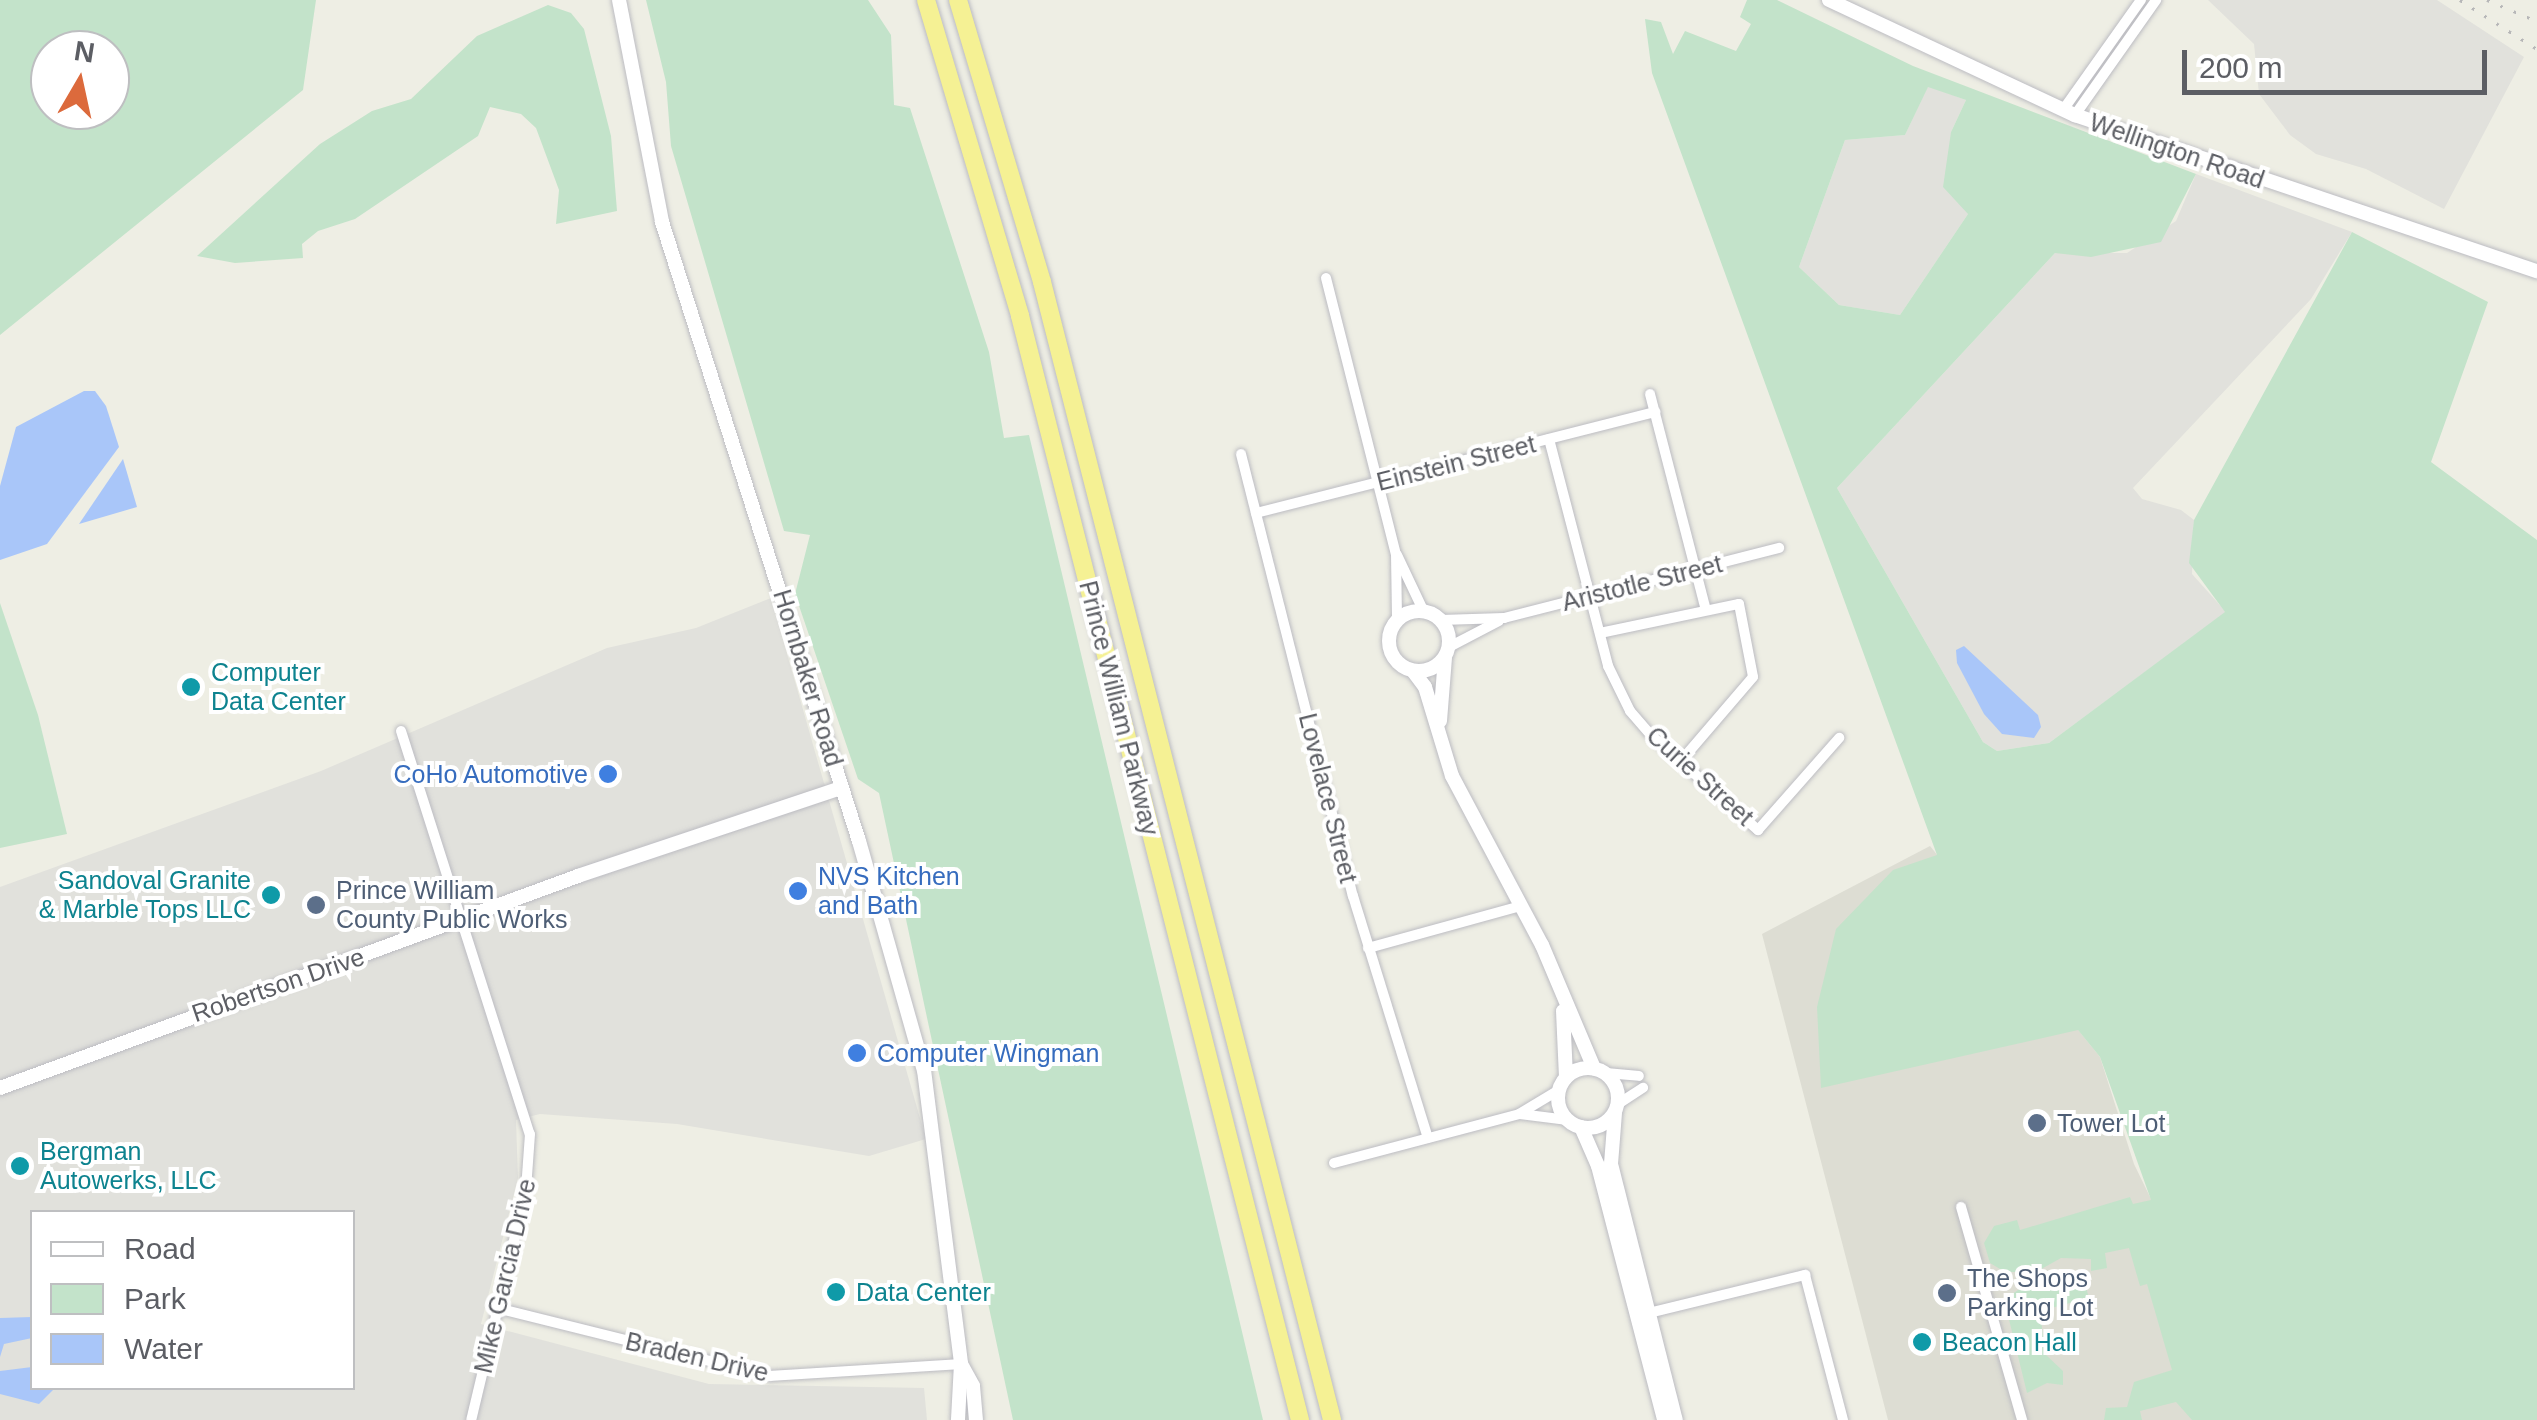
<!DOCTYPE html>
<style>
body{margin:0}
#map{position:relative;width:2537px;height:1420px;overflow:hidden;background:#eeeee4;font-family:Arial,sans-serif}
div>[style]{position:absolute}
.industrial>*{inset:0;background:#e1e1dc}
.education>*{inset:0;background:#ddddd3}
.green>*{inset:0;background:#c3e3ca}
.water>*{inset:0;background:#a9c6f9}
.roads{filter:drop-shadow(0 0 2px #bcbcc2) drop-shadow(0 0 2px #bcbcc2)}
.street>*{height:10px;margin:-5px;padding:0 5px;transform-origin:5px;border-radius:5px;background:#fff}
.secondary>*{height:14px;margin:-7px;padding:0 7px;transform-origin:7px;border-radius:7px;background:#fff}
.secondary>.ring{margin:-7px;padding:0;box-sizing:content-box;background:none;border:14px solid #fff;border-radius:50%}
.highway>*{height:18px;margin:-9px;padding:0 9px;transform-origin:9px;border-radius:9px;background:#f5f194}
.rail>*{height:2.5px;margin-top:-1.25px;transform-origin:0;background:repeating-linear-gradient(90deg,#b7b7b8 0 2.5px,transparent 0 14.5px)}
.dots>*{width:28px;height:28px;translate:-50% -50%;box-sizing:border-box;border:5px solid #fff;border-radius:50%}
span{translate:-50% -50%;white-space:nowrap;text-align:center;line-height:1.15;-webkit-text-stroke:8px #fff;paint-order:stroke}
.street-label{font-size:25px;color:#5c5e64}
.culture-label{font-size:25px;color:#0d838f}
.left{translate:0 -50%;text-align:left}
.right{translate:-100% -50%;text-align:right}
.shop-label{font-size:25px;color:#366cbe}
.service-label{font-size:25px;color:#4e5e75}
.legend{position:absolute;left:30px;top:1210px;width:325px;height:180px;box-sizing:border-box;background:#fff;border:2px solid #bebfc1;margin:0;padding:12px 18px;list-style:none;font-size:30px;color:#5c5e64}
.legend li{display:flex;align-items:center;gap:20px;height:50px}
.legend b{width:50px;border:2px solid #bebfc1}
.north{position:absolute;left:30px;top:30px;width:100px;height:100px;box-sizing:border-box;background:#fff;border:2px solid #bebfc1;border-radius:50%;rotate:9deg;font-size:28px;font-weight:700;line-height:40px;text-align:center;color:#5c5e64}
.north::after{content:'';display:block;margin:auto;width:35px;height:45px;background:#dc6a3c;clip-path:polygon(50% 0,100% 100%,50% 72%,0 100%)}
.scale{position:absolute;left:2182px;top:50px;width:305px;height:45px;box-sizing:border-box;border:5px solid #5c5e64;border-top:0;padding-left:12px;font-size:30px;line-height:35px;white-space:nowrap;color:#5c5e64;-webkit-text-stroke:8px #fff;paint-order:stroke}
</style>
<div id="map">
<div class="industrial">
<i style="clip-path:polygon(2208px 0,2437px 0,2524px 57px,2444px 209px,2366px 169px,2316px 154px,2290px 135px,2259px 94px,2254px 44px)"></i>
<i style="clip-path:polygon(1928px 86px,1966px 100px,1951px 132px,1968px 214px,1900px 315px,1839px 305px,1799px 267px,1845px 140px,1905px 135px)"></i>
<i style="clip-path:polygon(2196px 174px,2352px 232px,2311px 299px,2133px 488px,2142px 499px,2181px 510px,2194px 520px,2192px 574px,2226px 612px,2049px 743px,1997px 751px,1983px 742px,1837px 488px,2055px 253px,2127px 253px,2176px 221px)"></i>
<i style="clip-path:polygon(evenodd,771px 598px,926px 1139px,869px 1156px,677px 1124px,540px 1114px,516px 1120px,518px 1178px,481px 1324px,709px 1384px,924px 1388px,927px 1420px,0 1420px,0 887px,321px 771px,607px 648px,696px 628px,771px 598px,32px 1212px,352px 1212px,352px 1388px,32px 1388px,32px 1212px)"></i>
</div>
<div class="education">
<i style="clip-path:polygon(1930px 846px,2100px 1057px,2134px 1164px,2167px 1232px,2222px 1420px,1888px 1420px,1762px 934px)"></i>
</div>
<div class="green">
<i style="clip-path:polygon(evenodd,0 0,316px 0,303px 90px,0 335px,0 0,50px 50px,110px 50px,110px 110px,50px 110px,50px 50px)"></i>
<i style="clip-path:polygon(646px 0,868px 0,891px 35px,894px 105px,910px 108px,989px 352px,1004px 438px,1029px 435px,1263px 1420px,1013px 1420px,879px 793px,858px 779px,795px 594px,810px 535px,784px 531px,671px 146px,666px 82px)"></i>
<i style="clip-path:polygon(evenodd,1747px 0,1777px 0,1913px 66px,2196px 174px,2161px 242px,2091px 257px,2055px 253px,1837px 488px,1983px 742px,1997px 751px,2049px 743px,2225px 612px,2189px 563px,2194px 520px,2352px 232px,2488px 302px,2431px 462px,2537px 540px,2537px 1420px,2192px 1420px,2176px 1402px,2140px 1411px,2142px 1420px,2104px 1420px,2106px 1408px,2127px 1407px,2134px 1382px,2172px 1370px,2147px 1284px,2140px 1286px,2129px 1248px,2105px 1253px,2107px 1268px,2091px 1271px,2091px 1259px,2061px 1258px,2036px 1272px,2005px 1272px,1990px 1263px,1984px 1243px,1994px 1226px,2017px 1220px,2020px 1230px,2130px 1197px,2133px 1204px,2151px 1200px,2100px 1057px,2078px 1030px,1821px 1088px,1817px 1007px,1836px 929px,1893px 870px,1937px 855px,1652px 73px,1645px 19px,1661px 22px,1673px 54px,1685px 31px,1736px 51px,1751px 24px,1740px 17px,1747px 0,1928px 87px,1966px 100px,1951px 132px,1943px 187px,1968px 214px,1900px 315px,1839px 305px,1799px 267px,1845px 140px,1905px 135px,1928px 87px)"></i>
<i style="clip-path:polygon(548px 5px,571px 13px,584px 29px,611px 136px,617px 211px,556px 224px,559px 190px,536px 128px,521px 114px,490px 107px,478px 136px,355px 219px,318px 231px,302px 244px,303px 258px,235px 263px,197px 256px,320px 144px,372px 111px,411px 99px,477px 36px)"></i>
<i style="clip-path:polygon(0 603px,38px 715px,67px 834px,0 848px)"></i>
<i style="clip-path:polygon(2085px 1284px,2089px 1298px,2040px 1311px,2045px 1354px,2063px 1371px,2063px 1385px,2047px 1383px,2027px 1393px,2004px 1299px,2023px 1287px)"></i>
</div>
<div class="water">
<i style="clip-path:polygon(84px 391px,95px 391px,106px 406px,119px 447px,47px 544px,0 560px,0 486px,16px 427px)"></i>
<i style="clip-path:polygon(123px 459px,137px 507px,79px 524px)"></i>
<i style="clip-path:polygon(1964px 646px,2038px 715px,2041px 727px,2034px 738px,2002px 734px,1984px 714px,1957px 663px,1956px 650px)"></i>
<i style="clip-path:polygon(32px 1317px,32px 1338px,4px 1344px,0 1357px,0 1318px)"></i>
<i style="clip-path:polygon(32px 1367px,32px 1388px,55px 1388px,39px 1404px,0 1394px,0 1371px)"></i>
</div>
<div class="roads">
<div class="street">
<i style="left:2063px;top:110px;width:135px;rotate:-54.7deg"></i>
<i style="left:2075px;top:115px;width:141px;rotate:-54.8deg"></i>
<i style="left:1326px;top:278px;width:285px;rotate:75.8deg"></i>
<i style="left:1396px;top:554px;width:67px;rotate:89.1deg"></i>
<i style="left:1650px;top:394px;width:220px;rotate:75.5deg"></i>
<i style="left:1549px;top:439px;width:235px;rotate:75.4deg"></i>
<i style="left:1608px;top:666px;width:50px;rotate:63.9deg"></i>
<i style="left:1630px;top:711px;width:33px;rotate:49deg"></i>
<i style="left:1652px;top:736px;width:142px;rotate:41.6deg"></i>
<i style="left:1758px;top:830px;width:123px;rotate:-48.6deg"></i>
<i style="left:1241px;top:454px;width:456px;rotate:75.8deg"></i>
<i style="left:1353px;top:896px;width:253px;rotate:72.8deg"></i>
<i style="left:1256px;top:513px;width:412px;rotate:-14.2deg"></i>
<i style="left:1397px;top:555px;width:63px;rotate:64.7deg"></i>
<i style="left:1441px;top:620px;width:63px;rotate:-1.8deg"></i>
<i style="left:1504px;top:618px;width:284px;rotate:-14.3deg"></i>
<i style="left:1600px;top:633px;width:142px;rotate:-11.8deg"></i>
<i style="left:1739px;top:604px;width:74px;rotate:79.1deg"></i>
<i style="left:1753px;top:677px;width:111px;rotate:130.6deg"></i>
<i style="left:1449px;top:647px;width:56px;rotate:-27.5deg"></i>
<i style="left:401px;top:731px;width:423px;rotate:72.3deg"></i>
<i style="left:530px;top:1134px;width:56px;rotate:94.1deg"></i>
<i style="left:526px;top:1190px;width:236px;rotate:103.4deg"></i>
<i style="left:1368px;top:948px;width:159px;rotate:-15.4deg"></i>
<i style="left:1606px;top:1073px;width:33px;rotate:5deg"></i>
<i style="left:1618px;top:1104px;width:30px;rotate:-33deg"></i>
<i style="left:1520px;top:1114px;width:48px;rotate:7.1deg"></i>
<i style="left:1334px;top:1163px;width:191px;rotate:-14.8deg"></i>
<i style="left:1519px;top:1114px;width:47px;rotate:-31deg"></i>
<i style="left:1961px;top:1207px;width:222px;rotate:74deg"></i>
<i style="left:497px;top:1308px;width:281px;rotate:14deg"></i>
<i style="left:770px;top:1376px;width:191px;rotate:-3.6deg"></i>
<i style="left:1649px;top:1313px;width:161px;rotate:-13.7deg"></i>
<i style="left:1805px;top:1275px;width:150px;rotate:75.3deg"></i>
</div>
<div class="secondary">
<i style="left:619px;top:0;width:226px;rotate:79deg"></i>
<i style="left:662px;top:222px;width:650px;rotate:72.35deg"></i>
<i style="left:859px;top:841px;width:238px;rotate:74.2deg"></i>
<i style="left:924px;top:1070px;width:296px;rotate:82.8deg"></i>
<i style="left:961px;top:1364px;width:56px;rotate:93.1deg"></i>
<i style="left:1829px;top:0;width:272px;rotate:25.1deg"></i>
<i style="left:2075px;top:115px;width:488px;rotate:18.7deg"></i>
<i class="ring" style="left:1389px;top:611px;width:46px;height:46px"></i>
<i style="left:1413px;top:671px;width:20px;rotate:53deg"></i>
<i style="left:1425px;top:687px;width:93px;rotate:73.1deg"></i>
<i style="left:1452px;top:776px;width:191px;rotate:62deg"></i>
<i style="left:1542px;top:945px;width:134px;rotate:67.1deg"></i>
<i style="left:1440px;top:721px;width:63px;rotate:-85.5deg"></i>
<i style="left:1563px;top:1011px;width:66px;rotate:87.4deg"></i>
<i class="ring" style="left:1558px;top:1068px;width:46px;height:46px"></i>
<i style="left:0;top:1088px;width:616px;rotate:-20.14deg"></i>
<i style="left:578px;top:876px;width:277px;rotate:-18.5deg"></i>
<i style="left:1615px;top:1113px;width:51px;rotate:94.5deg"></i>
<i style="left:1611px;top:1164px;width:264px;rotate:75.8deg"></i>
<i style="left:1581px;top:1127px;width:43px;rotate:66.4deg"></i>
<i style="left:1598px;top:1166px;width:262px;rotate:75.4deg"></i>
<i style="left:961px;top:1364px;width:25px;rotate:61deg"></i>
<i style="left:973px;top:1386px;width:34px;rotate:85deg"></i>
</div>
<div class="highway">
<i style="left:926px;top:0;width:330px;rotate:73.4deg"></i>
<i style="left:1020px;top:316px;width:1139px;rotate:75.77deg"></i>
<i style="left:958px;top:0;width:294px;rotate:73.4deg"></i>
<i style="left:1042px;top:282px;width:1174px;rotate:75.7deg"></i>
</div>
</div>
<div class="rail">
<i style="left:2460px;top:0;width:91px;rotate:32.5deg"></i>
<i style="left:2487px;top:0;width:54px;rotate:22.8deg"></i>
</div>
<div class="dots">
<i style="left:191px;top:687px;background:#0f9aa8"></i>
<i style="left:608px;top:774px;background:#3f7fe0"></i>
<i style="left:798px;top:891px;background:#3f7fe0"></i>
<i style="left:271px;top:895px;background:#0f9aa8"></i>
<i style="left:316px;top:905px;background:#5c6f8a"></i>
<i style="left:857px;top:1053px;background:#3f7fe0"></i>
<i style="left:2037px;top:1123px;background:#5c6f8a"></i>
<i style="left:20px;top:1166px;background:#0f9aa8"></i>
<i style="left:836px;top:1292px;background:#0f9aa8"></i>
<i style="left:1947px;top:1293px;background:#5c6f8a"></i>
<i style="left:1922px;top:1342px;background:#0f9aa8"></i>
</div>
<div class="street-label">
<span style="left:2177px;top:151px;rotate:19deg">Wellington Road</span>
<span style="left:1456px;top:463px;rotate:-14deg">Einstein Street</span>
<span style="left:1642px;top:583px;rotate:-14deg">Aristotle Street</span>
<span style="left:808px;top:678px;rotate:73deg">Hornbaker Road</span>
<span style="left:1119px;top:708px;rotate:76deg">Prince William Parkway</span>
<span style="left:1700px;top:776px;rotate:42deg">Curie Street</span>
<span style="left:1328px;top:798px;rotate:76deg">Lovelace Street</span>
<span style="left:278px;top:985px;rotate:-19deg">Robertson Drive</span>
<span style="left:505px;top:1276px;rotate:-77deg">Mike Garcia Drive</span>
<span style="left:697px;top:1357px;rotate:13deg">Braden Drive</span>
</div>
<div class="culture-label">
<span class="left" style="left:211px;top:687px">Computer<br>Data Center</span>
<span class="right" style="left:251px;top:895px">Sandoval Granite<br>&amp; Marble Tops LLC</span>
<span class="left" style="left:40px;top:1166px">Bergman<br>Autowerks, LLC</span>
<span class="left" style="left:856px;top:1292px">Data Center</span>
<span class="left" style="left:1942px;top:1342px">Beacon Hall</span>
</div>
<div class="shop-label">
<span class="right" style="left:588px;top:774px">CoHo Automotive</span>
<span class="left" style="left:818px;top:891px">NVS Kitchen<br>and Bath</span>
<span class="left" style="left:877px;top:1053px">Computer Wingman</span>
</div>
<div class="service-label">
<span class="left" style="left:336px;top:905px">Prince William<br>County Public Works</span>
<span class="left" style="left:2057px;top:1123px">Tower Lot</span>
<span class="left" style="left:1967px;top:1293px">The Shops<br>Parking Lot</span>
</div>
<ul class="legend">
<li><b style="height:12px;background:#fff"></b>Road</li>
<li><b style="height:28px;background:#c3e3ca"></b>Park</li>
<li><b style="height:28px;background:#a9c6f9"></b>Water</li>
</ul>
<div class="north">N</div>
<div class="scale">200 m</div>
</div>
